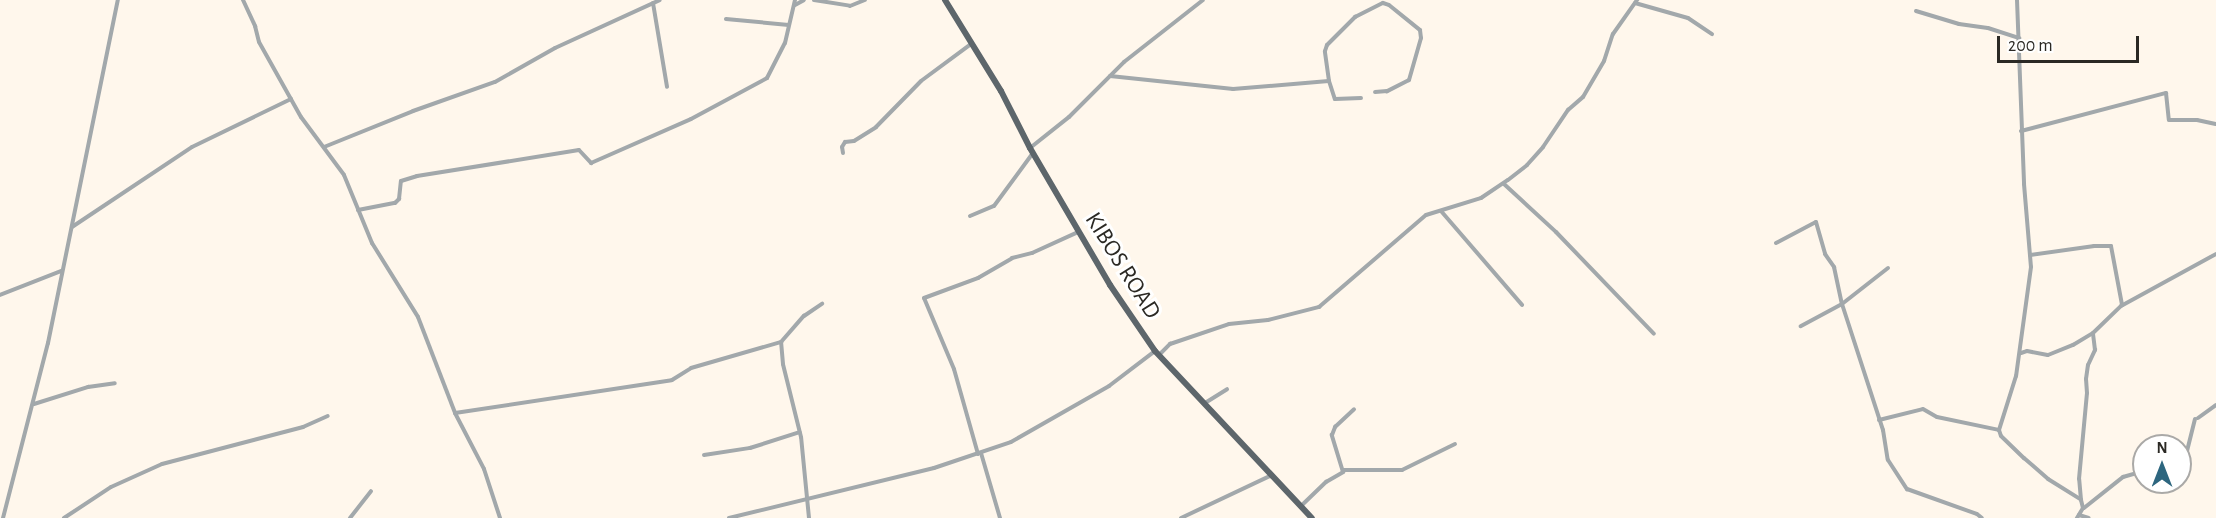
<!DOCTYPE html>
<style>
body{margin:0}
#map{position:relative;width:2216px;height:518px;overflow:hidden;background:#fff7ec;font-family:"Alegreya Sans",sans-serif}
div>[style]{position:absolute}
.minor>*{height:4px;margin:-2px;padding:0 2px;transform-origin:2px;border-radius:2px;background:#a2a8ab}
.primary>*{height:6px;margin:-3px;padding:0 3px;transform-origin:3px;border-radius:3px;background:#5d666b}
span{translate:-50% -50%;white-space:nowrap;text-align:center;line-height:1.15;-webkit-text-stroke:6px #fff;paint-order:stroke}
.street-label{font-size:24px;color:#2b2924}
.north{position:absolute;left:2132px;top:434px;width:60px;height:60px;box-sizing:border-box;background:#fff;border:2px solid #aaa9a7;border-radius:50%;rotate:0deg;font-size:16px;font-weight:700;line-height:24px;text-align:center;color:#2b2924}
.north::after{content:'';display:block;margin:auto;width:21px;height:27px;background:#2d667f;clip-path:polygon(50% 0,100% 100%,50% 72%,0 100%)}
.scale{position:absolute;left:1997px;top:36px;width:142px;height:27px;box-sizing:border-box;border:3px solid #2b2924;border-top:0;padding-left:8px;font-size:18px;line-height:21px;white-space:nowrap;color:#2b2924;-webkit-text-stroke:4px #fff;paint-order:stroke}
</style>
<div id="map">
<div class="minor">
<i style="left:243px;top:0;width:29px;rotate:65deg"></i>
<i style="left:255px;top:26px;width:16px;rotate:76deg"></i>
<i style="left:259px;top:42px;width:86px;rotate:60.8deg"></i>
<i style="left:301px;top:117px;width:72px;rotate:53.4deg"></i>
<i style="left:344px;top:175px;width:74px;rotate:67.6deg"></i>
<i style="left:372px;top:243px;width:87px;rotate:58.1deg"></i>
<i style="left:418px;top:317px;width:103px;rotate:68.9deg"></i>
<i style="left:455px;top:413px;width:63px;rotate:62.6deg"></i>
<i style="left:484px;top:469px;width:52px;rotate:71.9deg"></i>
<i style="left:814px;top:0;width:36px;rotate:9deg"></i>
<i style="left:850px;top:6px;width:16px;rotate:-22deg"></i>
<i style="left:2017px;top:0;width:184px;rotate:87.8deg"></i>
<i style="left:2024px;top:184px;width:83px;rotate:85.2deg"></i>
<i style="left:2031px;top:267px;width:110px;rotate:97.8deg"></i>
<i style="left:2016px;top:376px;width:57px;rotate:107.5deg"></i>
<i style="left:1999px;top:430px;width:6px;rotate:72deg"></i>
<i style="left:2001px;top:436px;width:32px;rotate:44deg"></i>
<i style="left:2024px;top:458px;width:32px;rotate:41deg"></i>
<i style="left:2048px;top:479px;width:39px;rotate:32deg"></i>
<i style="left:2081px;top:500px;width:8px;rotate:76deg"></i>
<i style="left:2083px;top:508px;width:12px;rotate:121deg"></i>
<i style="left:653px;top:3px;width:85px;rotate:80.5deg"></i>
<i style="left:1635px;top:3px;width:55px;rotate:15.8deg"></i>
<i style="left:1688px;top:18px;width:29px;rotate:34deg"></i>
<i style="left:795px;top:5px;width:10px;rotate:-29deg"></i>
<i style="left:1916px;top:11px;width:45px;rotate:16.8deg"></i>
<i style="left:1959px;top:24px;width:29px;rotate:8deg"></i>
<i style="left:1988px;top:28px;width:33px;rotate:18deg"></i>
<i style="left:726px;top:19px;width:63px;rotate:5.4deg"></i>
<i style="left:1110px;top:76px;width:124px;rotate:6deg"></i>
<i style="left:1233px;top:89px;width:96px;rotate:-4.8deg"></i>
<i style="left:1329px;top:81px;width:19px;rotate:72deg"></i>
<i style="left:1335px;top:99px;width:26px;rotate:-2deg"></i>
<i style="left:1329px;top:81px;width:30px;rotate:-98deg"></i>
<i style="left:1325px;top:51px;width:6px;rotate:-72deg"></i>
<i style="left:1327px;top:45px;width:40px;rotate:-45deg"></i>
<i style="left:1355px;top:17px;width:31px;rotate:-27deg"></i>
<i style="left:1383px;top:3px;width:6px;rotate:18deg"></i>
<i style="left:1389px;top:5px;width:40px;rotate:39deg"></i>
<i style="left:1420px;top:30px;width:8px;rotate:83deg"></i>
<i style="left:1421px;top:38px;width:44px;rotate:105.9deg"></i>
<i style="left:1409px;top:80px;width:25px;rotate:153deg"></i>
<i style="left:1387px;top:91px;width:12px;rotate:175deg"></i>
<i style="left:2021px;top:131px;width:150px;rotate:-14.7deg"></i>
<i style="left:2166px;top:93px;width:27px;rotate:84deg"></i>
<i style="left:2169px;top:120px;width:28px"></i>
<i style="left:2197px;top:120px;width:19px;rotate:12deg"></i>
<i style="left:324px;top:147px;width:96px;rotate:-22deg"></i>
<i style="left:413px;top:111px;width:87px;rotate:-19.5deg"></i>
<i style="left:495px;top:82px;width:69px;rotate:-29.5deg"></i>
<i style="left:555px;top:48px;width:115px;rotate:-24.6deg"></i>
<i style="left:1030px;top:148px;width:50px;rotate:-38.5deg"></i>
<i style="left:1069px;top:117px;width:78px;rotate:-45deg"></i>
<i style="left:1124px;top:62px;width:100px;rotate:-38.1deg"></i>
<i style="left:843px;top:153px;width:6px;rotate:-99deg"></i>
<i style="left:842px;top:147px;width:6px;rotate:-59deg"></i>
<i style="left:845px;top:142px;width:9px;rotate:-6deg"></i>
<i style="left:854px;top:141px;width:26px;rotate:-32deg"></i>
<i style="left:876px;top:127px;width:64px;rotate:-45.6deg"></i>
<i style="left:921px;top:81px;width:62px;rotate:-36.5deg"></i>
<i style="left:1504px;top:184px;width:71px;rotate:42.7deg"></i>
<i style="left:1556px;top:232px;width:141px;rotate:46.1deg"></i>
<i style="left:358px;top:210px;width:38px;rotate:-11deg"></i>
<i style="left:395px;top:203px;width:6px;rotate:-45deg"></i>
<i style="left:399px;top:199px;width:18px;rotate:-84deg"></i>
<i style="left:401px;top:181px;width:17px;rotate:-17deg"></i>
<i style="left:417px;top:176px;width:164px;rotate:-9.1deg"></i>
<i style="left:579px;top:150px;width:18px;rotate:47deg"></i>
<i style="left:591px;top:163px;width:109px;rotate:-23.7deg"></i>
<i style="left:691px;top:119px;width:86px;rotate:-28.3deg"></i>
<i style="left:767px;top:78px;width:39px;rotate:-63deg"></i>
<i style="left:785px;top:43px;width:44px;rotate:-76.9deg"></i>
<i style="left:1441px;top:211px;width:124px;rotate:49.2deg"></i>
<i style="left:970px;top:216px;width:26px;rotate:-23deg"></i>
<i style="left:994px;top:206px;width:66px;rotate:-53.7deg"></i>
<i style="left:72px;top:227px;width:144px;rotate:-33.7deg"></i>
<i style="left:192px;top:147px;width:110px;rotate:-25.9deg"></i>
<i style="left:1776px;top:243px;width:45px;rotate:-27.7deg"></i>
<i style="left:1816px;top:222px;width:33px;rotate:74deg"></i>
<i style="left:1825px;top:254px;width:16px;rotate:55deg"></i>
<i style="left:1834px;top:267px;width:38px;rotate:78deg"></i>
<i style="left:1842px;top:304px;width:47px;rotate:151.8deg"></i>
<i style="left:2030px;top:255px;width:65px;rotate:-8deg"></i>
<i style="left:2094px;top:246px;width:17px"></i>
<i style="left:2111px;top:246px;width:60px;rotate:79.4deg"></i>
<i style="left:1888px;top:268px;width:58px;rotate:142deg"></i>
<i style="left:1842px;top:304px;width:133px;rotate:72deg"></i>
<i style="left:1883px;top:430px;width:30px;rotate:81deg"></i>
<i style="left:1888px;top:460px;width:35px;rotate:57deg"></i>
<i style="left:1907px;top:489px;width:74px;rotate:19.7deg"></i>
<i style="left:1977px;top:514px;width:6px;rotate:39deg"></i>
<i style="left:0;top:295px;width:66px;rotate:-21.5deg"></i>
<i style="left:2021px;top:353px;width:6px;rotate:-18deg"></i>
<i style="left:2027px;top:351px;width:21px;rotate:11deg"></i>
<i style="left:2048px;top:355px;width:27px;rotate:-22deg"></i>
<i style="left:2073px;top:345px;width:23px;rotate:-31deg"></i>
<i style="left:2093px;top:333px;width:39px;rotate:-44deg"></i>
<i style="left:2121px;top:306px;width:108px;rotate:-28.7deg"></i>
<i style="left:1159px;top:355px;width:16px;rotate:-45deg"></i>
<i style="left:1170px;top:344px;width:62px;rotate:-18.7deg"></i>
<i style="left:1229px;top:324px;width:39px;rotate:-6deg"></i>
<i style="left:1268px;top:320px;width:53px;rotate:-14.3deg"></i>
<i style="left:1319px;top:307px;width:141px;rotate:-40.7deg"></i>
<i style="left:1426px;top:215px;width:58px;rotate:-17.2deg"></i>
<i style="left:1481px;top:198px;width:32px;rotate:-34deg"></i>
<i style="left:1508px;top:180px;width:24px;rotate:-38deg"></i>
<i style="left:1527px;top:165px;width:24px;rotate:-48deg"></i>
<i style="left:1543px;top:147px;width:45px;rotate:-56deg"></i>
<i style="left:1568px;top:110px;width:20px;rotate:-41deg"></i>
<i style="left:1583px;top:97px;width:42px;rotate:-59.7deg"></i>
<i style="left:1604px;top:61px;width:28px;rotate:-72deg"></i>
<i style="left:1613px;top:34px;width:42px;rotate:-54.8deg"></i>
<i style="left:1205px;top:403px;width:26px;rotate:-32deg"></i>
<i style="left:34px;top:404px;width:57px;rotate:-17.5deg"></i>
<i style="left:88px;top:387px;width:27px;rotate:-8deg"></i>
<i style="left:455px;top:413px;width:219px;rotate:-8.6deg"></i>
<i style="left:672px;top:380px;width:22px;rotate:-32deg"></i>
<i style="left:691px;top:368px;width:94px;rotate:-16.1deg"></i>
<i style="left:2198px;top:418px;width:22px;rotate:-36deg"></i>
<i style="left:1879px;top:420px;width:45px;rotate:-14deg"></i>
<i style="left:1923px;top:409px;width:16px;rotate:30deg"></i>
<i style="left:1937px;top:417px;width:63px;rotate:11.8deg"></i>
<i style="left:981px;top:453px;width:68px;rotate:73.7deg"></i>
<i style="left:978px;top:454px;width:88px;rotate:-105.8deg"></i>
<i style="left:954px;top:369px;width:77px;rotate:-112.9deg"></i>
<i style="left:924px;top:298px;width:58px;rotate:-20.3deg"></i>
<i style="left:978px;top:278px;width:39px;rotate:-30deg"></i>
<i style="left:1012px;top:258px;width:21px;rotate:-14deg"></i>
<i style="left:1032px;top:253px;width:51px;rotate:-24.5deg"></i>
<i style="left:704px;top:455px;width:47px;rotate:-8.7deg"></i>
<i style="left:750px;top:448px;width:52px;rotate:-17.7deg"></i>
<i style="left:2180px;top:458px;width:10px;rotate:-45deg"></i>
<i style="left:2187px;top:451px;width:33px;rotate:-76deg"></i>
<i style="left:1343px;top:470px;width:59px"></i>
<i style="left:1402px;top:470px;width:59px;rotate:-26.1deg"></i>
<i style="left:2081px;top:500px;width:21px;rotate:-95deg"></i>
<i style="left:2079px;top:479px;width:86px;rotate:-84.7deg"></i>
<i style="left:2087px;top:393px;width:14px;rotate:-94deg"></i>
<i style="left:2086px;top:379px;width:14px;rotate:-82deg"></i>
<i style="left:2088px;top:365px;width:17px;rotate:-65deg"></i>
<i style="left:2095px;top:350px;width:17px;rotate:-97deg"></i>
<i style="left:1301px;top:506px;width:35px;rotate:-44deg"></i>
<i style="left:1326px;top:482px;width:20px;rotate:-30deg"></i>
<i style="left:1343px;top:472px;width:39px;rotate:-107deg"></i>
<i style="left:1332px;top:435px;width:9px;rotate:-69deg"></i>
<i style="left:1335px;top:427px;width:26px;rotate:-43deg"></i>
<i style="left:2084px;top:508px;width:50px;rotate:-38.5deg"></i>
<i style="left:2123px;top:477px;width:22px;rotate:-16deg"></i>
<i style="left:2079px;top:515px;width:10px;rotate:17deg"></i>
<i style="left:3px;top:518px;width:181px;rotate:-75.6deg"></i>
<i style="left:48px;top:343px;width:350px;rotate:-78.5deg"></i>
<i style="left:64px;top:518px;width:56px;rotate:-33.4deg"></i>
<i style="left:111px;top:487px;width:56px;rotate:-24.3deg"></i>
<i style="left:162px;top:464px;width:146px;rotate:-14.7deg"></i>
<i style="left:303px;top:427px;width:27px;rotate:-24deg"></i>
<i style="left:350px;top:518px;width:34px;rotate:-52deg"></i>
<i style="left:729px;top:518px;width:211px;rotate:-13.7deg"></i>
<i style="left:934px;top:468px;width:81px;rotate:-18.7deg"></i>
<i style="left:1011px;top:442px;width:113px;rotate:-29.7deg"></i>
<i style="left:1109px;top:386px;width:58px;rotate:-37.3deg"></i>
<i style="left:809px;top:518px;width:81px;rotate:-95.6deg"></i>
<i style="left:801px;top:437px;width:75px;rotate:-103.9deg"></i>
<i style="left:783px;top:364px;width:22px;rotate:-95deg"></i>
<i style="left:781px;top:342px;width:35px;rotate:-49deg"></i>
<i style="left:804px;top:316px;width:22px;rotate:-34deg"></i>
<i style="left:1181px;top:518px;width:101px;rotate:-25.3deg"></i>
</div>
<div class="primary">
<i style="left:945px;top:0;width:107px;rotate:58.4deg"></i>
<i style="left:1001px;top:91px;width:64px;rotate:63deg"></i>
<i style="left:1030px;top:148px;width:159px;rotate:59.7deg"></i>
<i style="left:1110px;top:285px;width:80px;rotate:55.7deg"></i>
<i style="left:1155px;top:351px;width:229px;rotate:46.8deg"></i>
</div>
<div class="street-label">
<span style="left:1122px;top:266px;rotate:58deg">KIBOS ROAD</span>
</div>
<div class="north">N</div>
<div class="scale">200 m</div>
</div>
